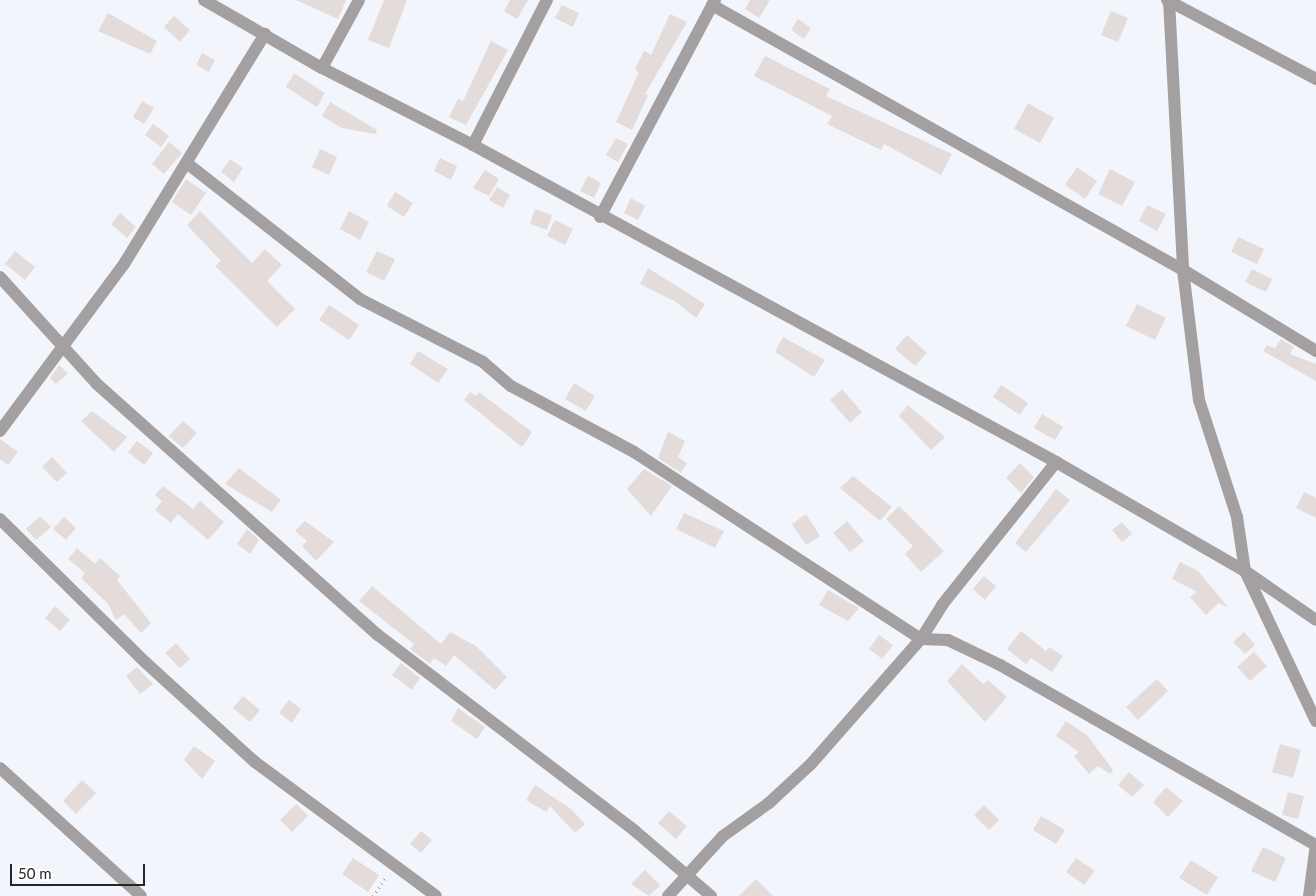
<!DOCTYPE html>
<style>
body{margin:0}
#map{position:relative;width:1316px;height:896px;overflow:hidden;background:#f2f5fb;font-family:Lato,sans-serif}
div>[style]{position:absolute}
.building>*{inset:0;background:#e4dcda}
.path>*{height:3px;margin-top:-1.5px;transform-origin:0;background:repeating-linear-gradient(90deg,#95979b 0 1px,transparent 0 5px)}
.minor>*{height:12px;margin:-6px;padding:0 6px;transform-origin:6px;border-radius:6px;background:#a4a0a1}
span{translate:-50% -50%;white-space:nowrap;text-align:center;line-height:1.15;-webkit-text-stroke:4px #fff;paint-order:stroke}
.scale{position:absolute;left:10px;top:864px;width:135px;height:22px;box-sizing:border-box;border:2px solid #242527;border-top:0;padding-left:6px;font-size:15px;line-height:18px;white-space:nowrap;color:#242527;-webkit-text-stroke:4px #fff;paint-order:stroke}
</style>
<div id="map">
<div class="building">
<i style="clip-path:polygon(296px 0,346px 0,338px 19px)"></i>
<i style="clip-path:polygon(384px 0,407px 0,389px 48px,368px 40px)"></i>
<i style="clip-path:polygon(510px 0,528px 0,517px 19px,504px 11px)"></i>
<i style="clip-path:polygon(750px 0,770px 0,759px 18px,745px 9px)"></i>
<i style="clip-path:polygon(562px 5px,579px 13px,573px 27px,555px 18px)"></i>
<i style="clip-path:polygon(1111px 11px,1128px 18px,1118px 42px,1101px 35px)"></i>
<i style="clip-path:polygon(108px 13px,157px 41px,150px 54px,98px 31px)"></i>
<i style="clip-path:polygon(670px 14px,687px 22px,645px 94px,648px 95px,632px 130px,616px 122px,639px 72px,635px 69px,644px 51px,651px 55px)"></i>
<i style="clip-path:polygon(174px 16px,190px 30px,180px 42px,164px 27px)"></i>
<i style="clip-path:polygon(798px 19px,811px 28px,804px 39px,791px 30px)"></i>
<i style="clip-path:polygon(491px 41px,508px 50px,466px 125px,449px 117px,458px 99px,463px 101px)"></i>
<i style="clip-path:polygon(202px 53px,215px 60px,209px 72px,196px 65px)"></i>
<i style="clip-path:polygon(765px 56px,830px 89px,826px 96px,952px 154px,941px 175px,884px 144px,881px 150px,827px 124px,832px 116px,754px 76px)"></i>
<i style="clip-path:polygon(294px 73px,325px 93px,317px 107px,286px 87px)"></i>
<i style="clip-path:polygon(142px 101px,154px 108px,144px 124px,133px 117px)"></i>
<i style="clip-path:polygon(330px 102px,377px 130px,376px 134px,342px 128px,322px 116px)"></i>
<i style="clip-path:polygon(1028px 103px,1054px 118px,1040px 143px,1014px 129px)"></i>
<i style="clip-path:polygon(153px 124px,169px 136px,161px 147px,145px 135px)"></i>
<i style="clip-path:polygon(616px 138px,628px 144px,618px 162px,606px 155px)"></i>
<i style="clip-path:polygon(169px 142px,182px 153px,164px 174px,152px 164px)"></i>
<i style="clip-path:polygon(320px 149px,337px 157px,329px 175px,312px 167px)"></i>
<i style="clip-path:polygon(440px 158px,457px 166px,451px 180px,434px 171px)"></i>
<i style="clip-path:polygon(230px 159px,243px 168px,234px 182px,221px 172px)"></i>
<i style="clip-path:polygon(1077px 167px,1097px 181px,1085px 199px,1065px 185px)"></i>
<i style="clip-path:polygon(1110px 169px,1135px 182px,1122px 206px,1098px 194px)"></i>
<i style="clip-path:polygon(485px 170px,499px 179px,489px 196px,473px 188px)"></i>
<i style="clip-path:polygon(588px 176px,601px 183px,594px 198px,580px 191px)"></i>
<i style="clip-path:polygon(186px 179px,206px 193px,191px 215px,172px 202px)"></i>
<i style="clip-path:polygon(497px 187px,510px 195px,503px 208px,489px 200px)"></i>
<i style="clip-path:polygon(395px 192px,413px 203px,404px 217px,387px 206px)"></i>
<i style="clip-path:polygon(631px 198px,645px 206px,638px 220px,624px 213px)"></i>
<i style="clip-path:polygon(1147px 205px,1166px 214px,1157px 231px,1139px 221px)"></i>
<i style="clip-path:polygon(535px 209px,552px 215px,547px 230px,530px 224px)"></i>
<i style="clip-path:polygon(200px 211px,252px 263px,265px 249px,282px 265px,267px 281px,295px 309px,277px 327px,215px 266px,221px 261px,187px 225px)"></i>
<i style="clip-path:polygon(349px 211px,369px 222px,360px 240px,340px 229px)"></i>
<i style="clip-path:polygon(120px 213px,136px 227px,127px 238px,111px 224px)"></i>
<i style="clip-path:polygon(555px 220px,573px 229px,565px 245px,547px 236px)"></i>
<i style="clip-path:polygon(1238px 237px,1264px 249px,1257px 264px,1231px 252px)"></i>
<i style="clip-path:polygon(15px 251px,35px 267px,25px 280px,5px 264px)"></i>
<i style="clip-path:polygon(377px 251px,395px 259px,384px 281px,366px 272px)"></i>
<i style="clip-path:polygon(648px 268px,705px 304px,696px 318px,676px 302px,640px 284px)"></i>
<i style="clip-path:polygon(1252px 269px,1272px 279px,1266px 292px,1245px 282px)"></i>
<i style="clip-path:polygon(1137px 304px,1166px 318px,1155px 340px,1126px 326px)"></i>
<i style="clip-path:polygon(329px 305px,359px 325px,349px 340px,319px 320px)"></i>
<i style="clip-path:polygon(907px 335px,927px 353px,915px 366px,895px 349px)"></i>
<i style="clip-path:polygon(783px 337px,825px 360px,814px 377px,775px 352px)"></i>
<i style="clip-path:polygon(1281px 339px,1294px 347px,1290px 354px,1316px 364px,1316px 381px,1263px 351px,1267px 345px,1275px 348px)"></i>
<i style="clip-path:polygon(418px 351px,448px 369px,438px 383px,410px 364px)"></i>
<i style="clip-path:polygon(59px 365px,68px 373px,56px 384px,50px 378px)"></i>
<i style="clip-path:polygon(574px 383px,595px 396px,586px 411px,565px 399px)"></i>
<i style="clip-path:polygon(1001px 385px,1028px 403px,1020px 415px,993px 397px)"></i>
<i style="clip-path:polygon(842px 389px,862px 412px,850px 423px,830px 400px)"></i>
<i style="clip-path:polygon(470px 392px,476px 396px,479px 392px,532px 432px,522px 447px,464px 400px)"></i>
<i style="clip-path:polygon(908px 405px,945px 437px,931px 450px,899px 416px)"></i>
<i style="clip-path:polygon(92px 411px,127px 437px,114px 452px,81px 421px)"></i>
<i style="clip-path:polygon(1042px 414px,1063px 427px,1055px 440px,1034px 428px)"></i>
<i style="clip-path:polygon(183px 421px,197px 433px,183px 448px,169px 436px)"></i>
<i style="clip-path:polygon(668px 432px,685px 441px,678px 457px,687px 463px,681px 473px,658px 458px)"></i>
<i style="clip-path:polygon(0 439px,18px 452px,8px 465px,0 459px)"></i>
<i style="clip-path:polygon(137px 441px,153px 453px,144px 465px,128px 452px)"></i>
<i style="clip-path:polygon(52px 457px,67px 473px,57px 482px,42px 467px)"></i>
<i style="clip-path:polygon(1020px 463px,1034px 477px,1021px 493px,1006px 478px)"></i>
<i style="clip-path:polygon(239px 468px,281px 500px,272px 512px,225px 484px)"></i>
<i style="clip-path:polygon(644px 469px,672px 486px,651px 516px,627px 489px)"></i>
<i style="clip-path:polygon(853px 476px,892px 507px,880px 521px,840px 488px)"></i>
<i style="clip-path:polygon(163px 486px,193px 509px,200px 501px,224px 522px,208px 540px,178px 514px,171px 523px,155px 510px,162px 501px,155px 495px)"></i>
<i style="clip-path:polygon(1056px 489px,1070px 500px,1026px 552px,1015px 543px)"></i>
<i style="clip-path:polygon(1304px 492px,1316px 498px,1316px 518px,1296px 508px)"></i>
<i style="clip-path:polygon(899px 506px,944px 551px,921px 572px,905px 554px,913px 546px,886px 519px)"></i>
<i style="clip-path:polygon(684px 513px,724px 531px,715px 548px,676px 529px)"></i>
<i style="clip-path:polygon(806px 514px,820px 536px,806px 545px,792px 524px)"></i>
<i style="clip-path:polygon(40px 516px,51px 527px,36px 540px,26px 529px)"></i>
<i style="clip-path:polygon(64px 517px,76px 528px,66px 540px,53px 529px)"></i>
<i style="clip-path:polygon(305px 521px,334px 542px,316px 561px,302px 546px,307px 541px,295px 531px)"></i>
<i style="clip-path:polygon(847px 521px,864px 541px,850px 552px,833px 533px)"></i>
<i style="clip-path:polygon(1122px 522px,1132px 534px,1122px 542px,1112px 530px)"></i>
<i style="clip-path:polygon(247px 529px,259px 540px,250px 554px,237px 544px)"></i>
<i style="clip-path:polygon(77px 548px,95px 564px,100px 558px,120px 576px,117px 580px,151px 623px,141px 633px,124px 614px,116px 620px,108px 604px,81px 578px,85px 573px,68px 559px)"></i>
<i style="clip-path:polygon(1180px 562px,1198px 571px,1229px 608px,1219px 603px,1206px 615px,1190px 597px,1197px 592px,1172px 579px)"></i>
<i style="clip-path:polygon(984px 576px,996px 586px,985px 600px,973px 589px)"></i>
<i style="clip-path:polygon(372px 586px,441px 644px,450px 632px,476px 646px,507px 677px,495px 690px,454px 655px,446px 666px,434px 658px,430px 664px,410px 649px,414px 644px,359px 601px)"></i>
<i style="clip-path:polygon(828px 590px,859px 608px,848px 621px,819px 605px)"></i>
<i style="clip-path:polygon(55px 606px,70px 620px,60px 631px,45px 618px)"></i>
<i style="clip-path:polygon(1021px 631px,1046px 651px,1049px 647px,1063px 656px,1052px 672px,1031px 658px,1026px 664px,1007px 649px)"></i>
<i style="clip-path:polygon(1244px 632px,1255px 645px,1245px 654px,1233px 642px)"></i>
<i style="clip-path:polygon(879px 635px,893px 645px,882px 659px,869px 649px)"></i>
<i style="clip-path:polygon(176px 643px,190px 659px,180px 668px,165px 653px)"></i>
<i style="clip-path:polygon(1254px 652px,1267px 666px,1250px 681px,1237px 667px)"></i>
<i style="clip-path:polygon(401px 663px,420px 678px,412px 690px,392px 675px)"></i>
<i style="clip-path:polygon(962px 664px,983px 684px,988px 680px,1007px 697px,985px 722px,947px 681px)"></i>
<i style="clip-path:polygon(137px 667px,153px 684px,140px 694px,126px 676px)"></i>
<i style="clip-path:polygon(1157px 679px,1168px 691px,1138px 720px,1126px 707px)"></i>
<i style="clip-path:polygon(243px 696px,260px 710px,250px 722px,233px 708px)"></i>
<i style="clip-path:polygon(289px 700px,301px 709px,292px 723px,279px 713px)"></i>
<i style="clip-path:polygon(458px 708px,485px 727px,477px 739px,451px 721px)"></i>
<i style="clip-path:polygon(1066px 721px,1087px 735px,1113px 770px,1110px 774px,1098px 766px,1089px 774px,1074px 756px,1079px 752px,1056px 736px)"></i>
<i style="clip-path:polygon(1280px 744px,1301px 750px,1293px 778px,1272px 772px)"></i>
<i style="clip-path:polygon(194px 746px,215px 761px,202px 779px,184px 760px)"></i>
<i style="clip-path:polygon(1129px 772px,1144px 785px,1132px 797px,1118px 785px)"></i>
<i style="clip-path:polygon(82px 780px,96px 793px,76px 814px,63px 801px)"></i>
<i style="clip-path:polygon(535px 785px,571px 809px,585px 824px,575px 833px,550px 806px,546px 812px,526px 800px)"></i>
<i style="clip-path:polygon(1166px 787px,1183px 801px,1168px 817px,1153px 802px)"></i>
<i style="clip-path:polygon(1288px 792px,1304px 796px,1298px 819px,1282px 815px)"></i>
<i style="clip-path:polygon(296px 804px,308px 816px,292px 832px,280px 820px)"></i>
<i style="clip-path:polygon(984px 805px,999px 820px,989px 830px,974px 815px)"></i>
<i style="clip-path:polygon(669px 811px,687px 826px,676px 839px,658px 823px)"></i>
<i style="clip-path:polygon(1041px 816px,1065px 830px,1056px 844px,1033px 830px)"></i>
<i style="clip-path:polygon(421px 831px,432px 840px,421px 853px,410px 844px)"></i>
<i style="clip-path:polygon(1263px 847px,1286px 858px,1275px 882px,1251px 871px)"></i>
<i style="clip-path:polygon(353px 858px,379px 875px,368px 892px,342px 874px)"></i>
<i style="clip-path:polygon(1076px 858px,1095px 871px,1084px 885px,1066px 872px)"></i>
<i style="clip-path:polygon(1191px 860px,1218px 877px,1207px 895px,1179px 878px)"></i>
<i style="clip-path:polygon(645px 870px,660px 885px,649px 896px,631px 884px)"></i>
<i style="clip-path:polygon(756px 879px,773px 896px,739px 896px)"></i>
</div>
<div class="path">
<i style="left:373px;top:896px;width:23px;rotate:-56deg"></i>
</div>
<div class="minor">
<i style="left:204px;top:0;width:136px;rotate:30deg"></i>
<i style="left:322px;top:68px;width:169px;rotate:27deg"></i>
<i style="left:473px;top:145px;width:664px;rotate:28.53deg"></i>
<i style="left:1056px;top:462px;width:218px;rotate:30deg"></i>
<i style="left:1245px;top:571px;width:86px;rotate:34.6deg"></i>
<i style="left:1167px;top:0;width:169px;rotate:27.9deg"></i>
<i style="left:1169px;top:0;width:270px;rotate:87deg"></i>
<i style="left:1183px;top:270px;width:131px;rotate:83deg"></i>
<i style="left:1199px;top:400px;width:123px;rotate:72deg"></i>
<i style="left:1237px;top:517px;width:55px;rotate:81.6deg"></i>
<i style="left:1245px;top:571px;width:166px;rotate:64.7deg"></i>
<i style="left:712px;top:5px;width:540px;rotate:29.36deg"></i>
<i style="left:1183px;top:270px;width:156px;rotate:31.3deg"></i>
<i style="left:322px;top:68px;width:77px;rotate:-61.4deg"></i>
<i style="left:473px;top:145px;width:163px;rotate:-63deg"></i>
<i style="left:188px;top:164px;width:219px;rotate:38.1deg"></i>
<i style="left:360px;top:299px;width:138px;rotate:27.1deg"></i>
<i style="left:483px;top:362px;width:37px;rotate:41deg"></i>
<i style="left:511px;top:386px;width:140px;rotate:28.2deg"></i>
<i style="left:634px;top:452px;width:343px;rotate:33.1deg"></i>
<i style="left:921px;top:639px;width:27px;rotate:2deg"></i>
<i style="left:948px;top:640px;width:58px;rotate:25.7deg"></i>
<i style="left:1000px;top:665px;width:364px;rotate:29.7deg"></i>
<i style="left:600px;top:217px;width:246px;rotate:-62.1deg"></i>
<i style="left:0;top:277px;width:144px;rotate:47.8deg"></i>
<i style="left:97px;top:384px;width:377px;rotate:41.8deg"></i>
<i style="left:378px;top:635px;width:323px;rotate:37.3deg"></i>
<i style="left:635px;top:831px;width:100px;rotate:40.5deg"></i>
<i style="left:0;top:431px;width:208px;rotate:-53.4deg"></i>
<i style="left:124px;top:264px;width:270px;rotate:-58.5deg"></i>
<i style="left:0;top:519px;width:204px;rotate:44.6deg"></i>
<i style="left:145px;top:662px;width:149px;rotate:42.3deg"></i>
<i style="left:255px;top:762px;width:225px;rotate:36.5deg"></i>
<i style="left:0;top:768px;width:190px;rotate:42.2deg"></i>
<i style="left:668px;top:896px;width:81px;rotate:-47.5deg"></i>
<i style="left:723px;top:836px;width:57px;rotate:-35.7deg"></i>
<i style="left:769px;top:803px;width:57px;rotate:-42.9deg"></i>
<i style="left:811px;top:764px;width:167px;rotate:-48.7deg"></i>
<i style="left:921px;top:639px;width:40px;rotate:-58deg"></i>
<i style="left:942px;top:605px;width:183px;rotate:-51.4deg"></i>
<i style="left:1309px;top:896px;width:52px;rotate:-82.3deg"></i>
</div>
<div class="scale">50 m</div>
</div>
